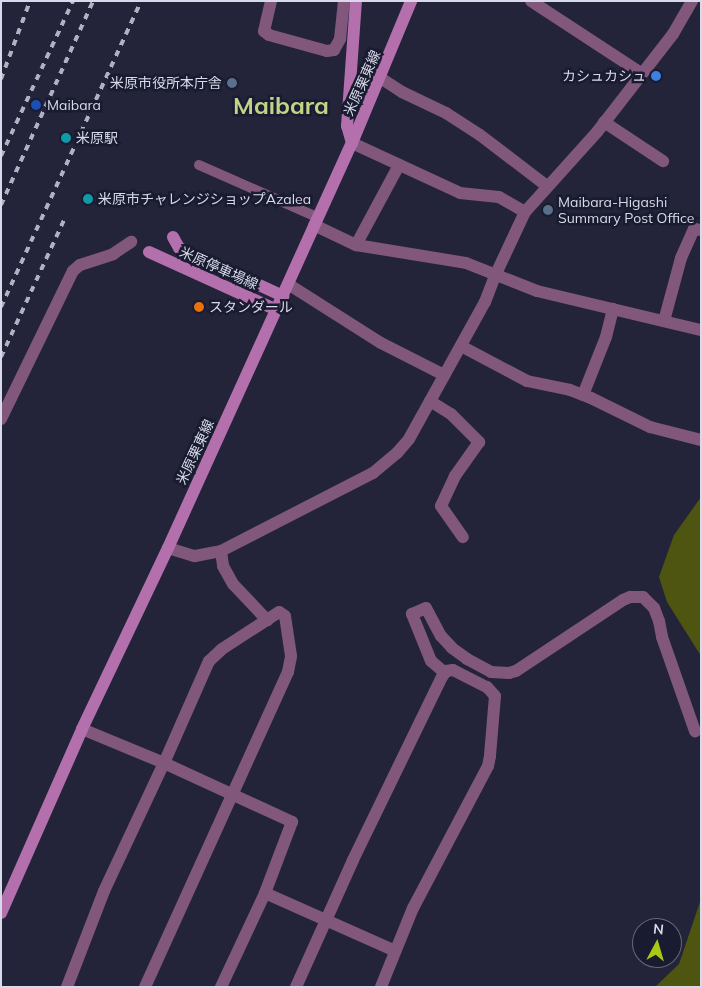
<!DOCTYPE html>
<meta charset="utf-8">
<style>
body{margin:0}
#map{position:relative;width:702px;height:988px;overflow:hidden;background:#23243a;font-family:Mulish,"Noto Sans JP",sans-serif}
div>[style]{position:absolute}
.green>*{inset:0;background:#4d5510}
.pedestrian>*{height:10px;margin:-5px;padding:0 5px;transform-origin:5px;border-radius:5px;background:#81577c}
.minor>*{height:12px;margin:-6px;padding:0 6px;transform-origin:6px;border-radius:6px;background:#81577c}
.tertiary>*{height:12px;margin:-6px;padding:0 6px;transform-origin:6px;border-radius:6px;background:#81577c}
.secondary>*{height:12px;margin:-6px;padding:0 6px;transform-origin:6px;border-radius:6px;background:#b470ad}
.rail>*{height:4px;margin-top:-2px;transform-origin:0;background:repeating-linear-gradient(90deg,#b0b2c3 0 6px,transparent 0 12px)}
.dots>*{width:14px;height:14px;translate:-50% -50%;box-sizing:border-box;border:2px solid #191b30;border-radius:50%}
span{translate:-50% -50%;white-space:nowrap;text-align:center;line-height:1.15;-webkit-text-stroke:5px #191b30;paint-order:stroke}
.poi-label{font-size:14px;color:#d8dae9}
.right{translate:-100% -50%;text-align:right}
.left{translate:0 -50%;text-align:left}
.street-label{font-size:14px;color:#d8dae9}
.town-label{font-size:24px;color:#c1d388;font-weight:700}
.frame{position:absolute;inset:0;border:2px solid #d8dae9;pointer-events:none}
.north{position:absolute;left:632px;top:918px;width:50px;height:50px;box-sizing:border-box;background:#191b30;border:1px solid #65677a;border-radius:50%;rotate:6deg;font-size:14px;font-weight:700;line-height:20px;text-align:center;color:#d8dae9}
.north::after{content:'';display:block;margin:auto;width:18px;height:22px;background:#abc716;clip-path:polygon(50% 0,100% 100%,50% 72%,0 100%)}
</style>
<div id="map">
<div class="green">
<i style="clip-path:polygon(701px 497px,701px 656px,667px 602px,659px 577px,674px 535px)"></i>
<i style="clip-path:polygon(701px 899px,701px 987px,655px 987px,679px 964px)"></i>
</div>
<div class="pedestrian">
<i style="left:199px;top:165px;width:129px;rotate:23.8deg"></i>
</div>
<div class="minor">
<i style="left:271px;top:1px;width:31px;rotate:103deg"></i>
<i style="left:264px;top:31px;width:6px;rotate:39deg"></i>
<i style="left:269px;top:35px;width:60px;rotate:15.4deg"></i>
<i style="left:327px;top:51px;width:7px;rotate:-8deg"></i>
<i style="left:334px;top:50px;width:13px;rotate:-61deg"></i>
<i style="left:340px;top:39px;width:38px;rotate:-84deg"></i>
<i style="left:531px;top:1px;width:131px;rotate:33.2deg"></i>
<i style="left:379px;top:77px;width:27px;rotate:33deg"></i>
<i style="left:402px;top:92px;width:49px;rotate:25.5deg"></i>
<i style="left:446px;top:113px;width:40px;rotate:32.9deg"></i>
<i style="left:480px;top:135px;width:84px;rotate:37.3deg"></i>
<i style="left:604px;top:122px;width:71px;rotate:33.5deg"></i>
<i style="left:352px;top:143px;width:119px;rotate:24.8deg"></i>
<i style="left:460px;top:193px;width:39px;rotate:6deg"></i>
<i style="left:499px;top:197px;width:30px;rotate:30deg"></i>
<i style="left:314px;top:225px;width:47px;rotate:25.5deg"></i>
<i style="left:356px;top:245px;width:111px;rotate:9.3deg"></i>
<i style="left:466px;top:263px;width:76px;rotate:21.5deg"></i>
<i style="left:537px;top:291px;width:169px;rotate:13.4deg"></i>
<i style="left:356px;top:245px;width:91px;rotate:-61.7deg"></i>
<i style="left:288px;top:284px;width:110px;rotate:32.4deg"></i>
<i style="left:381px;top:343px;width:71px;rotate:26.9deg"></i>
<i style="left:664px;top:321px;width:65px;rotate:-74.9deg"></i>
<i style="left:681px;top:258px;width:32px;rotate:-66deg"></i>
<i style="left:694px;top:229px;width:7px;rotate:8deg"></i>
<i style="left:461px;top:346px;width:75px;rotate:27.9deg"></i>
<i style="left:527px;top:381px;width:44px;rotate:11.8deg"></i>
<i style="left:570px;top:390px;width:22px;rotate:21deg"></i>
<i style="left:591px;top:398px;width:66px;rotate:26.2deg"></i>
<i style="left:650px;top:427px;width:53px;rotate:14.3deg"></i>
<i style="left:583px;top:395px;width:62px;rotate:-68.4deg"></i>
<i style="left:606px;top:337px;width:29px;rotate:-76deg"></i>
<i style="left:430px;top:401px;width:25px;rotate:32deg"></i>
<i style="left:451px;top:414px;width:40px;rotate:45deg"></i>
<i style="left:479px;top:442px;width:42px;rotate:125.2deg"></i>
<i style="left:455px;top:476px;width:33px;rotate:115deg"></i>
<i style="left:441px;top:506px;width:38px;rotate:55deg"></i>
<i style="left:1px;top:419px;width:165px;rotate:-64.1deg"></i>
<i style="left:73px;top:271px;width:9px;rotate:-41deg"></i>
<i style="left:80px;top:265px;width:35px;rotate:-18deg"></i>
<i style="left:113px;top:254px;width:22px;rotate:-34deg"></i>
<i style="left:168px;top:548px;width:28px;rotate:17deg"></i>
<i style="left:195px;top:556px;width:26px;rotate:-11deg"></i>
<i style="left:221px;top:551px;width:171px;rotate:-27.2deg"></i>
<i style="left:373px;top:473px;width:31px;rotate:-40deg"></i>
<i style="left:397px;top:453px;width:18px;rotate:-49deg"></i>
<i style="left:409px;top:439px;width:157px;rotate:-61deg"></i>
<i style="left:485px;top:302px;width:28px;rotate:-69deg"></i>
<i style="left:495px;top:276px;width:71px;rotate:-64.9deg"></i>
<i style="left:525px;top:212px;width:108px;rotate:-48deg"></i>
<i style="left:597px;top:132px;width:124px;rotate:-52.2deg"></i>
<i style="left:673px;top:34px;width:38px;rotate:-60deg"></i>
<i style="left:221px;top:551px;width:15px;rotate:82deg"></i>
<i style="left:223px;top:566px;width:21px;rotate:61deg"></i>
<i style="left:233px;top:584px;width:50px;rotate:46.6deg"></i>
<i style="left:445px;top:673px;width:18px;rotate:-139deg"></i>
<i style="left:431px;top:661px;width:51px;rotate:-112deg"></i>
<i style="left:412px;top:614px;width:15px;rotate:-23deg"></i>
<i style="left:426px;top:608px;width:32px;rotate:62deg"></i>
<i style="left:441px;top:636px;width:16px;rotate:47deg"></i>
<i style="left:452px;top:648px;width:19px;rotate:36deg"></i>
<i style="left:467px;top:659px;width:27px;rotate:28deg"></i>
<i style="left:491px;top:672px;width:18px;rotate:3deg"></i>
<i style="left:509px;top:673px;width:7px;rotate:-16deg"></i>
<i style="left:516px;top:671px;width:128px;rotate:-33.6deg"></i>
<i style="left:623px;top:600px;width:8px;rotate:-23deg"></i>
<i style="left:630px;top:597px;width:13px"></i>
<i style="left:643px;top:597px;width:16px;rotate:45deg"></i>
<i style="left:654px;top:608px;width:14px;rotate:69deg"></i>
<i style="left:659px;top:621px;width:16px;rotate:79deg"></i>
<i style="left:662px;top:637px;width:100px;rotate:70.7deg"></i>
<i style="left:265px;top:893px;width:142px;rotate:24deg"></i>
<i style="left:145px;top:987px;width:346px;rotate:-65.6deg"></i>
<i style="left:288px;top:672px;width:16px;rotate:-79deg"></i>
<i style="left:291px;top:656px;width:40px;rotate:-98.5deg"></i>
<i style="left:285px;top:616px;width:7px;rotate:-146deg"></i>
<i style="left:279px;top:612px;width:68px;rotate:147deg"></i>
<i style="left:222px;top:649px;width:18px;rotate:137deg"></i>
<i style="left:209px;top:661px;width:111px;rotate:113.8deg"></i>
<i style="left:221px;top:987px;width:104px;rotate:-64.9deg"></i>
<i style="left:265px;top:893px;width:76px;rotate:-69.2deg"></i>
<i style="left:296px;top:987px;width:139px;rotate:-65.8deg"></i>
<i style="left:353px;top:860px;width:203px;rotate:-64.1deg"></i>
<i style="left:442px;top:677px;width:7px;rotate:-56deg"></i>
<i style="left:446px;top:671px;width:7px;rotate:-8deg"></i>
<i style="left:453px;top:670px;width:38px;rotate:27deg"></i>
<i style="left:487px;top:687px;width:12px;rotate:48deg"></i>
<i style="left:495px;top:696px;width:60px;rotate:94.8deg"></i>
<i style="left:490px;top:756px;width:10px;rotate:101deg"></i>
<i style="left:488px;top:766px;width:161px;rotate:117.8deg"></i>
<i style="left:413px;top:908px;width:85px;rotate:112.1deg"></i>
</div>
<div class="tertiary">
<i style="left:82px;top:729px;width:89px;rotate:22.5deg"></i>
<i style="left:164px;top:763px;width:141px;rotate:24.7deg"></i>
<i style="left:67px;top:987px;width:103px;rotate:-68.9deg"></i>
<i style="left:104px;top:891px;width:141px;rotate:-64.9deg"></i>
</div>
<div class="secondary">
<i style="left:352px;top:143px;width:18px;rotate:-106deg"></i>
<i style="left:347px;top:126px;width:125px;rotate:-85.9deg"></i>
<i style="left:173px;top:237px;width:13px;rotate:61deg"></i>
<i style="left:179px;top:248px;width:115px;rotate:24.8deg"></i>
<i style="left:149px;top:252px;width:141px;rotate:24.4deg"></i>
<i style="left:1px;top:913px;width:201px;rotate:-66.2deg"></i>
<i style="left:82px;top:729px;width:200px;rotate:-64.6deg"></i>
<i style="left:168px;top:548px;width:445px;rotate:-65.6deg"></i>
<i style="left:352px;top:143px;width:154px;rotate:-67.4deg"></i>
</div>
<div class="rail">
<i style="left:1px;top:79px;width:83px;rotate:-69.6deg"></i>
<i style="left:1px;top:156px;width:171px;rotate:-65.1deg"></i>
<i style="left:1px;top:205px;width:224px;rotate:-65.7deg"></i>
<i style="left:1px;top:307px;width:337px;rotate:-65.4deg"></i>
<i style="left:1px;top:357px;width:153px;rotate:-65.3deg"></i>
</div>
<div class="dots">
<i style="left:656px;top:76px;background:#3f7fe0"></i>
<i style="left:232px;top:83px;background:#5c6f8a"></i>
<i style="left:36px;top:105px;background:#1a4fb4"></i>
<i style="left:66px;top:138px;background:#0f9aa8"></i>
<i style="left:88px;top:199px;background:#0f9aa8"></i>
<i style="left:548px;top:210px;background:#5c6f8a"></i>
<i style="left:199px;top:307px;background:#e8710a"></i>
</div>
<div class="poi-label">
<span class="right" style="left:646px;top:76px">カシュカシュ</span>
<span class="right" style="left:222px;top:83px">米原市役所本庁舎</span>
<span class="left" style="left:47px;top:105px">Maibara</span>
<span class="left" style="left:76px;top:138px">米原駅</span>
<span class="left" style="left:98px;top:199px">米原市チャレンジショップAzalea</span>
<span class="left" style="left:558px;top:210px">Maibara-Higashi<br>Summary Post Office</span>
<span class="left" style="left:209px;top:307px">スタンダール</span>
</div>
<div class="street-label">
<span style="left:362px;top:83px;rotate:-66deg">米原栗東線</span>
<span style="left:219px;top:268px;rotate:24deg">米原停車場線</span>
<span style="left:195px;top:452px;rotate:-65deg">米原栗東線</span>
</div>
<div class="town-label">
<span style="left:281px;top:106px">Maibara</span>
</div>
<div class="frame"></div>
<div class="north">N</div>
</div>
